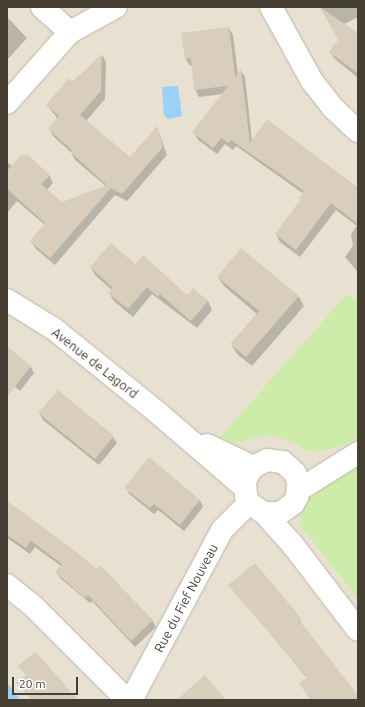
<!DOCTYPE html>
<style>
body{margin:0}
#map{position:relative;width:365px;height:707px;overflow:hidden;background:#f4efe4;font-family:Ubuntu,sans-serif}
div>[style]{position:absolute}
.residential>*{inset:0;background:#e8e1d2}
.green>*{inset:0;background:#ceeca9}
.water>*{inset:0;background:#9bd1f6}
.shadow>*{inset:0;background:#0003}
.building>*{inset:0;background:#d9cdbc}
.roads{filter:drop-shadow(0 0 1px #c0b7a6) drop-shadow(0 0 1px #c0b7a6)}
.minor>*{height:22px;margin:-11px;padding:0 11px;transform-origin:11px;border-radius:11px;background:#fff}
span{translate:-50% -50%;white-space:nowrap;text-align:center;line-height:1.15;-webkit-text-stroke:4px #fff;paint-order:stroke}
.street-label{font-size:13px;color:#463f34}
.frame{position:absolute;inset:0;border:8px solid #463f34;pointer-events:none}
.scale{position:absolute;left:12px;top:677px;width:66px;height:18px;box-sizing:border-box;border:2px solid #463f34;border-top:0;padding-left:5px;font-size:12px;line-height:14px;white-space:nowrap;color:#463f34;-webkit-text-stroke:3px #fff;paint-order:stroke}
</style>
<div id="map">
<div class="residential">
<i style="clip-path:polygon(7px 7px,358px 7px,358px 700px,7px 700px)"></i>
</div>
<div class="green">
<i style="clip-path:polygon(347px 294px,358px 302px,358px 437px,341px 446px,318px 452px,305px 450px,295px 443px,270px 435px,232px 443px,220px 437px)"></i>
<i style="clip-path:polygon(358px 462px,358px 599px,300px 525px,302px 510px,308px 497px,327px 479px)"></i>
</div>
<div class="water">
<i style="clip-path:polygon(178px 86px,182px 116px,168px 119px,164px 115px,162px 87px)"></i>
<i style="clip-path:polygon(7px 683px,19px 698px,17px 700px,7px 700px)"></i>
</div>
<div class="shadow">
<i style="clip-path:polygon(320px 7px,358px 7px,358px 17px,344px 24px,358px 34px,358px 78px,335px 59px,330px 52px,339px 40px)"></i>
<i style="clip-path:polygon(7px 17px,27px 38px,7px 60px)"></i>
<i style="clip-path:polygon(229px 28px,233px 35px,238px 75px,241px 71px,245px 77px,252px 141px,267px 121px,358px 188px,358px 272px,345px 257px,353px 246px,351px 234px,357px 226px,336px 210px,300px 257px,280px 242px,276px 234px,302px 200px,304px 194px,236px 146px,233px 150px,225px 144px,217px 154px,198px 140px,194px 132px,223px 94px,199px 97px,195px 89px,192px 65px,190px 66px,185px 58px)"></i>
<i style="clip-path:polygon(102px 55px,106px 62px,105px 99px,86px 121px,130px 159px,157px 127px,167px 155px,127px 201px,115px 195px,55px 265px,36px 249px,31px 241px,45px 225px,17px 201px,7px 213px,7px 162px,12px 166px,49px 175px,53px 183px,47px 190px,62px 203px,106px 186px,75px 160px,71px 152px,54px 137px,49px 129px,58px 119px,47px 105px)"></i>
<i style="clip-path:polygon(241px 249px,299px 297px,304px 306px,252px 366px,237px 354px,231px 344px,257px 314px,224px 286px,218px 277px)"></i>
<i style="clip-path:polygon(135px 265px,187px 296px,193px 289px,208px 301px,212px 310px,197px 328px,152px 294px,133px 317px,114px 301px,109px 293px,112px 290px,96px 276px,91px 268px)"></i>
<i style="clip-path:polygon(7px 347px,31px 367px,34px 373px,20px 391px,7px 380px)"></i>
<i style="clip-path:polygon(39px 413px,113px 437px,117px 443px,99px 465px,43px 420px)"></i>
<i style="clip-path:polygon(126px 488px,200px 500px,203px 507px,184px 531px,158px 510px,154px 514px,129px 494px)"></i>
<i style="clip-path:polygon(7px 503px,152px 620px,156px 627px,135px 647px,92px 601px,90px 603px,60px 578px,56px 572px,61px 566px,35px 547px,30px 554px,7px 538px)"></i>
<i style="clip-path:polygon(230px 585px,300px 619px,302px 626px,358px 700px,311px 700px,300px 684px,307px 678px)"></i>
</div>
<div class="building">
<i style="clip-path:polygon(320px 7px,358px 33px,358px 73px,329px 52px,338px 40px)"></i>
<i style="clip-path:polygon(229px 27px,235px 77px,241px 69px,250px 143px,267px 119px,358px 188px,358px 224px,331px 203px,296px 250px,275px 234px,301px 199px,299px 198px,304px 191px,231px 140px,228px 143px,221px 138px,213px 148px,192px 132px,228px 86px,194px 90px,191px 58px,185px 59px,181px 33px)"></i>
<i style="clip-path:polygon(102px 54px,101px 91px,80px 115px,130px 157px,157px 126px,163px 147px,122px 194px,111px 188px,50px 258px,30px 241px,45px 223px,7px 189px,7px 171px,21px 155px,28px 155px,50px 175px,41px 184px,62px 202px,107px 185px,70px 152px,72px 150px,48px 129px,59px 116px,46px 105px,69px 78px,73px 82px)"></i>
<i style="clip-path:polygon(111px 243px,135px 264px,143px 255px,187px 295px,193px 288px,208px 301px,191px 321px,160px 294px,158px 297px,147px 287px,128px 309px,108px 293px,113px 288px,90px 267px)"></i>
<i style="clip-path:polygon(241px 248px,299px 296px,246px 357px,230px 344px,259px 311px,217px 277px)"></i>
<i style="clip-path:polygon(7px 346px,31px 366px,7px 397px)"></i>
<i style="clip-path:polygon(58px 390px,114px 436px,95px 459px,38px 413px)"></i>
<i style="clip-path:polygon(149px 457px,200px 500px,180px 525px,154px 504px,150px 508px,124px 488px)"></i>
<i style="clip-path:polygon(7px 501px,74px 550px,97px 569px,100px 565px,153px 620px,131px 641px,88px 595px,85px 598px,55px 572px,62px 564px,31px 541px,26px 548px,7px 535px)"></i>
<i style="clip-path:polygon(255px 563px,301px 618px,299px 620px,358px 695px,358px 700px,312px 700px,299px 684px,307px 677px,228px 585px)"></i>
<i style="clip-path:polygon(35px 652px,45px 662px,78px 700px,31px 700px,16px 682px,26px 675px,18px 666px)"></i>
<i style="clip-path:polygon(205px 675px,226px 700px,177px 700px)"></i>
</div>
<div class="roads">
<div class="minor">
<i style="left:42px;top:7px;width:38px;rotate:42deg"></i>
<i style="left:271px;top:7px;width:85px;rotate:61deg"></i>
<i style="left:312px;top:81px;width:34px;rotate:52deg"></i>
<i style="left:333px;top:108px;width:34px;rotate:43deg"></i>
<i style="left:7px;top:103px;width:95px;rotate:-48.4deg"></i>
<i style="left:70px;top:32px;width:52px;rotate:-28.5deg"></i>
<i style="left:7px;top:300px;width:55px;rotate:31.7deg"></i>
<i style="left:54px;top:329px;width:134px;rotate:38.9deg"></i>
<i style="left:158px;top:413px;width:113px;rotate:40.7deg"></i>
<i style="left:207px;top:445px;width:51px;rotate:25.6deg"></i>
<i style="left:299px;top:490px;width:70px;rotate:-32.1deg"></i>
<i style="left:264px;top:513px;width:16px"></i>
<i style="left:280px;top:513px;width:16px;rotate:-35deg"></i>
<i style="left:293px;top:504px;width:8px;rotate:-60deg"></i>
<i style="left:297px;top:497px;width:16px;rotate:-86deg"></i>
<i style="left:298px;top:481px;width:9px;rotate:-111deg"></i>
<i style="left:295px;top:473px;width:16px;rotate:-137deg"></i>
<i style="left:283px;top:462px;width:16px;rotate:-173deg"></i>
<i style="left:267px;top:460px;width:16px;rotate:153deg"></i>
<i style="left:253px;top:467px;width:15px;rotate:122deg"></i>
<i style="left:245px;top:480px;width:16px;rotate:86deg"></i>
<i style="left:246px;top:496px;width:8px;rotate:67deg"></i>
<i style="left:249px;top:503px;width:18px;rotate:34deg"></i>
<i style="left:264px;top:513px;width:42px;rotate:47.9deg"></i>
<i style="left:292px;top:544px;width:108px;rotate:52.5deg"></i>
<i style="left:7px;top:585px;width:35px;rotate:39deg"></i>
<i style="left:34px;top:607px;width:132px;rotate:45deg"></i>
<i style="left:131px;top:700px;width:193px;rotate:-61.8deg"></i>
<i style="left:222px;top:530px;width:38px;rotate:-45deg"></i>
</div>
</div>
<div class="street-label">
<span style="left:95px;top:363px;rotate:38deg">Avenue de Lagord</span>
<span style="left:186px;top:598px;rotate:-62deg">Rue du Fief Nouveau</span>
</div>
<div class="frame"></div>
<div class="scale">20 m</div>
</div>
